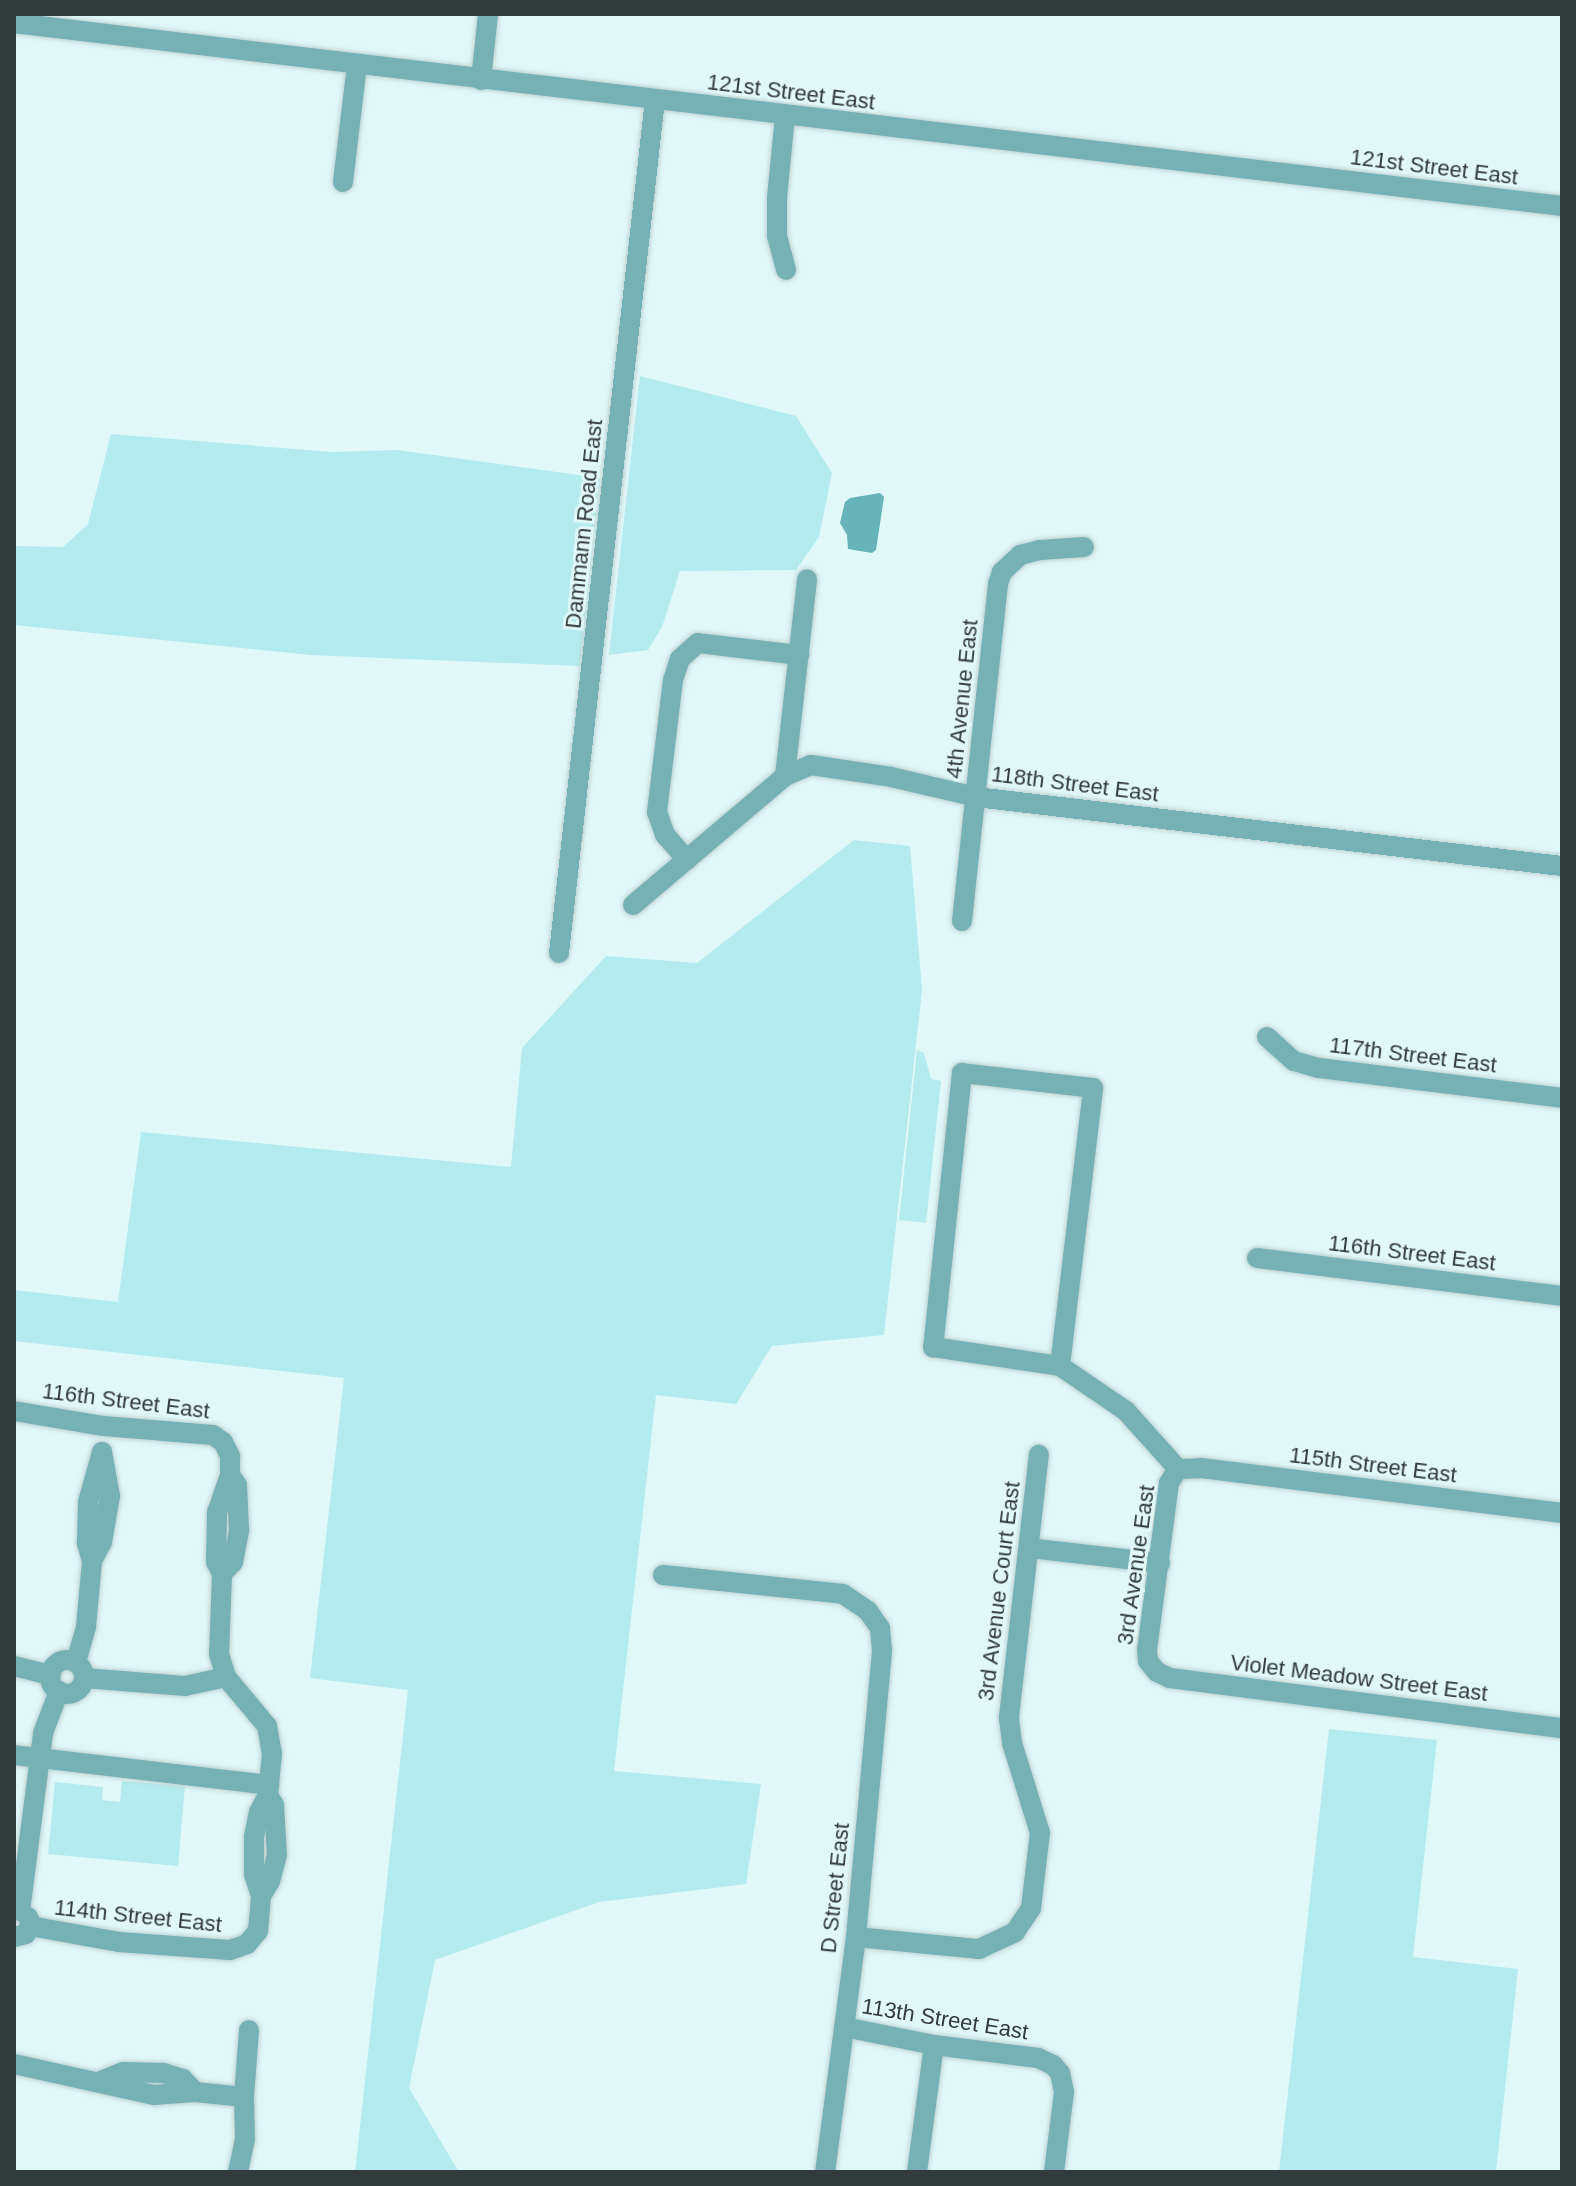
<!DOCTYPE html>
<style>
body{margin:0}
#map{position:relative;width:1576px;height:2186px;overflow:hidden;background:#e1f8f9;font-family:Arial,sans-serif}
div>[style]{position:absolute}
.green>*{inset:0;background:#b3ebef}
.water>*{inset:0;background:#66b3b9}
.roads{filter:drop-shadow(0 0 2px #bed2d3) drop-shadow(0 0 2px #bed2d3)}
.minor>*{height:20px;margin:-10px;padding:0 10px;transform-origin:10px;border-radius:10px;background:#76b1b5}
.minor>.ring{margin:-10px;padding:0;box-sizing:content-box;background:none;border:20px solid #76b1b5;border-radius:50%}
span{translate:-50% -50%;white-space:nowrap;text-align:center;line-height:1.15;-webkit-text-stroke:6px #e1f8f9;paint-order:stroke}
.street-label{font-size:22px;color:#323b3c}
.frame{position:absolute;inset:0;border:16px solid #323b3c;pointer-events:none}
</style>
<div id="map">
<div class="green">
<i style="clip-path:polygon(640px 376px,796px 416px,832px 473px,819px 537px,796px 570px,680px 571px,662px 627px,648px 650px,609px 655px)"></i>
<i style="clip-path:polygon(111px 434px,332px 452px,397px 450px,600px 478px,580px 666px,310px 655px,14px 625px,14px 546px,63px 547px,88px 524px)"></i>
<i style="clip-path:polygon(854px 840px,910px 846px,922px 990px,884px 1335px,772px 1346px,736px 1404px,656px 1395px,614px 1771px,761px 1784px,746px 1884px,599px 1902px,435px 1960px,409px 2088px,459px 2172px,355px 2172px,408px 1690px,310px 1678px,344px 1378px,14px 1341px,14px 1290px,118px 1302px,141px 1132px,511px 1167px,522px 1048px,606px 956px,697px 963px)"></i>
<i style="clip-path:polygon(917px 1050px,924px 1053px,931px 1079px,941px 1081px,926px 1223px,899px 1220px)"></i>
<i style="clip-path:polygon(1329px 1729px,1437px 1740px,1413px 1957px,1518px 1969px,1496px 2172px,1279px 2172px)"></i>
<i style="clip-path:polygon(122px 1781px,185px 1786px,178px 1866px,48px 1854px,55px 1782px,103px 1787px,102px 1800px,120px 1802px)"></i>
</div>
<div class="water">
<i style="clip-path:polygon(880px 493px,884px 497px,876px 550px,872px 553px,848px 549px,847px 535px,840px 523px,845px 502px,850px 498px)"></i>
</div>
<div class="roads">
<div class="minor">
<i style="left:14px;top:23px;width:1559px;rotate:6.74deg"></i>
<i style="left:481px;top:80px;width:66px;rotate:-83.9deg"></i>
<i style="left:785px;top:116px;width:82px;rotate:95.6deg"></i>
<i style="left:777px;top:198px;width:38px;rotate:90deg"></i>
<i style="left:777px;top:236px;width:35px;rotate:75deg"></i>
<i style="left:343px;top:182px;width:118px;rotate:-83.2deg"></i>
<i style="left:785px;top:776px;width:198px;rotate:-83.6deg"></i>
<i style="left:687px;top:860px;width:33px;rotate:-131deg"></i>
<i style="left:665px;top:835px;width:24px;rotate:-109deg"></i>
<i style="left:657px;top:812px;width:133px;rotate:-83.1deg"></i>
<i style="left:673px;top:680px;width:22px;rotate:-72deg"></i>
<i style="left:680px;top:659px;width:24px;rotate:-42deg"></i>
<i style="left:698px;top:643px;width:102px;rotate:6.8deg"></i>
<i style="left:633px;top:905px;width:199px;rotate:-40.3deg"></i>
<i style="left:785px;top:776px;width:28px;rotate:-23deg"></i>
<i style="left:811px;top:765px;width:81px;rotate:8.5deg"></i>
<i style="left:891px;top:777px;width:87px;rotate:13.2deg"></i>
<i style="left:976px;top:797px;width:590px;rotate:6.72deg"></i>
<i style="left:962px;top:921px;width:339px;rotate:-83.9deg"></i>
<i style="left:998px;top:584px;width:13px;rotate:-72deg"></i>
<i style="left:1002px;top:572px;width:25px;rotate:-43deg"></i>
<i style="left:1020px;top:555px;width:21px;rotate:-14deg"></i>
<i style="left:1040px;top:550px;width:44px;rotate:-3.9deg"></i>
<i style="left:559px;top:953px;width:858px;rotate:-83.58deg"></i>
<i style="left:1267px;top:1037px;width:36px;rotate:42deg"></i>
<i style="left:1294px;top:1061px;width:26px;rotate:16deg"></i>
<i style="left:1319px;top:1068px;width:245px;rotate:7deg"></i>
<i style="left:1257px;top:1258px;width:307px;rotate:7.1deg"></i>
<i style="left:1060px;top:1366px;width:280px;rotate:-83.2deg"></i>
<i style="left:1093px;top:1088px;width:132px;rotate:-173.5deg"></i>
<i style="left:962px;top:1073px;width:276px;rotate:96deg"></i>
<i style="left:933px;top:1347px;width:128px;rotate:8.5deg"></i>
<i style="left:1060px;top:1366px;width:80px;rotate:34.3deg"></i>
<i style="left:1126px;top:1411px;width:78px;rotate:48.1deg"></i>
<i style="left:14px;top:1411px;width:91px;rotate:9.5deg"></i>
<i style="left:104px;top:1426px;width:109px;rotate:4.7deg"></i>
<i style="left:213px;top:1435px;width:12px;rotate:35deg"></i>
<i style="left:223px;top:1442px;width:16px;rotate:63deg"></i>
<i style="left:230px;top:1456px;width:19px;rotate:90deg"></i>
<i style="left:1178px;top:1469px;width:17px;rotate:123deg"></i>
<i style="left:1169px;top:1483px;width:168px;rotate:97.5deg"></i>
<i style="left:1147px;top:1650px;width:11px;rotate:85deg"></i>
<i style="left:1148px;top:1661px;width:14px;rotate:51deg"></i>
<i style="left:1157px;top:1672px;width:14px;rotate:25deg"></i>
<i style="left:1170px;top:1678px;width:395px;rotate:7.3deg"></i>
<i style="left:1178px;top:1469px;width:23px;rotate:-2deg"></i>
<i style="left:1201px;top:1468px;width:364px;rotate:7.1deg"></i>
<i style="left:1029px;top:1548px;width:132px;rotate:6.5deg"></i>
<i style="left:222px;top:1574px;width:16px;rotate:-47deg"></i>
<i style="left:233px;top:1562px;width:33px;rotate:-79deg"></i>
<i style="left:239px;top:1530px;width:45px;rotate:-92.5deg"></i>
<i style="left:237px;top:1485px;width:12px;rotate:-125deg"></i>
<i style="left:230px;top:1475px;width:39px;rotate:109deg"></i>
<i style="left:217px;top:1512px;width:50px;rotate:91.1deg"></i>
<i style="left:216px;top:1562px;width:13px;rotate:63deg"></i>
<i style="left:222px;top:1574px;width:80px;rotate:92.1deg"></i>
<i style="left:219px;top:1654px;width:24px;rotate:73deg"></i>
<i style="left:226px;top:1677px;width:64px;rotate:50.1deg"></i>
<i style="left:267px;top:1726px;width:27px;rotate:80deg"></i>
<i style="left:272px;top:1753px;width:42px;rotate:95.4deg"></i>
<i style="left:663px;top:1575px;width:181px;rotate:6deg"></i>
<i style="left:843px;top:1594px;width:30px;rotate:34deg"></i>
<i style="left:868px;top:1611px;width:21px;rotate:55deg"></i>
<i style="left:880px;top:1628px;width:23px;rotate:85deg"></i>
<i style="left:882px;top:1651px;width:287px;rotate:95.2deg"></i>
<i style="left:856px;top:1937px;width:237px;rotate:97.5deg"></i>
<i class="ring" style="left:50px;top:1660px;width:14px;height:14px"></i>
<i style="left:76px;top:1662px;width:36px;rotate:-74deg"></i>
<i style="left:86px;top:1627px;width:66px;rotate:-84.8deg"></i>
<i style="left:92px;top:1561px;width:19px;rotate:-106deg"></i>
<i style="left:87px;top:1543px;width:41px;rotate:-88.6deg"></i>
<i style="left:88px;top:1502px;width:52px;rotate:-74.4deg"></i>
<i style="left:102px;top:1452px;width:45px;rotate:79.7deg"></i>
<i style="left:110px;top:1496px;width:47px;rotate:99.9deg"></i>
<i style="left:102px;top:1542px;width:21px;rotate:118deg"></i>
<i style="left:14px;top:1666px;width:38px;rotate:14deg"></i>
<i style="left:84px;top:1678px;width:101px;rotate:4.5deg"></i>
<i style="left:185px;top:1686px;width:42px;rotate:-12.4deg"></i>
<i style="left:14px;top:1755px;width:257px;rotate:6.7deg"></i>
<i style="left:20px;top:1911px;width:179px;rotate:-82.6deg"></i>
<i style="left:43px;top:1733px;width:45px;rotate:-69.1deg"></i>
<i style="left:30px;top:1926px;width:90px;rotate:10.2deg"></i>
<i style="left:119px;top:1942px;width:111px;rotate:4.1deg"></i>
<i style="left:230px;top:1950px;width:18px;rotate:-19deg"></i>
<i style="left:247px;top:1944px;width:17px;rotate:-50deg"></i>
<i style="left:258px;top:1931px;width:11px;rotate:-85deg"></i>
<i style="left:259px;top:1920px;width:24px;rotate:-85deg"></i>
<i style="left:261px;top:1896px;width:22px;rotate:-108deg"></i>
<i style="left:254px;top:1875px;width:38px;rotate:-90deg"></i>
<i style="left:254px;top:1837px;width:25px;rotate:-79deg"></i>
<i style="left:259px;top:1812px;width:19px;rotate:-62deg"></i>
<i style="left:268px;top:1795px;width:12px;rotate:59deg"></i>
<i style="left:274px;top:1805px;width:50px;rotate:86.6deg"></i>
<i style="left:277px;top:1855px;width:27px;rotate:105deg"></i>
<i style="left:270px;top:1881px;width:17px;rotate:121deg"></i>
<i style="left:14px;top:1937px;width:12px;rotate:-14deg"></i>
<i style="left:26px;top:1934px;width:12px;rotate:-66deg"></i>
<i style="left:31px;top:1923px;width:7px;rotate:-117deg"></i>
<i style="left:856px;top:1937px;width:124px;rotate:5.6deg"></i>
<i style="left:979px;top:1949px;width:40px;rotate:-25deg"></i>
<i style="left:1015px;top:1932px;width:29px;rotate:-56deg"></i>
<i style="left:1031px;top:1908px;width:76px;rotate:-83.2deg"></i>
<i style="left:1040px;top:1833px;width:94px;rotate:-107.3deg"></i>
<i style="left:1012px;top:1743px;width:26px;rotate:-97deg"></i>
<i style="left:1009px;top:1717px;width:264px;rotate:-83.5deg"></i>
<i style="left:844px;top:2027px;width:92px;rotate:11.3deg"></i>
<i style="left:934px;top:2045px;width:105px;rotate:7.1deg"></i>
<i style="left:1038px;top:2058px;width:17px;rotate:25deg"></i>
<i style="left:1053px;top:2065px;width:11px;rotate:49deg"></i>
<i style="left:1060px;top:2073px;width:19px;rotate:78deg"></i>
<i style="left:1064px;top:2092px;width:81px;rotate:97.1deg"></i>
<i style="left:14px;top:2064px;width:143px;rotate:12.5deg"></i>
<i style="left:154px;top:2095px;width:41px;rotate:-4.2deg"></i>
<i style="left:195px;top:2092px;width:18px;rotate:-133deg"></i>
<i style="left:183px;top:2079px;width:21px;rotate:-163deg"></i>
<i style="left:163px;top:2073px;width:40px;rotate:-178.6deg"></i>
<i style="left:123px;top:2072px;width:24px;rotate:158deg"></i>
<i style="left:195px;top:2092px;width:49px;rotate:5.8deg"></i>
<i style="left:238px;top:2172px;width:34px;rotate:-78deg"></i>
<i style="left:245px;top:2139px;width:42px;rotate:-91.4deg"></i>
<i style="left:244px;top:2097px;width:67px;rotate:-85.7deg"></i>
<i style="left:917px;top:2172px;width:128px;rotate:-82.4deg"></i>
</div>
</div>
<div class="street-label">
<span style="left:791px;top:92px;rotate:7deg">121st Street East</span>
<span style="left:1434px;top:167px;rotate:7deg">121st Street East</span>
<span style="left:584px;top:524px;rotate:-84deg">Dammann Road East</span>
<span style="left:962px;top:699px;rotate:-84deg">4th Avenue East</span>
<span style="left:1075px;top:784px;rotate:7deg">118th Street East</span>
<span style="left:1413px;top:1055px;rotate:7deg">117th Street East</span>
<span style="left:1412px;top:1253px;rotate:7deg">116th Street East</span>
<span style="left:126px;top:1401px;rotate:7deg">116th Street East</span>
<span style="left:1373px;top:1465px;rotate:7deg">115th Street East</span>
<span style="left:1136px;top:1565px;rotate:-82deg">3rd Avenue East</span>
<span style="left:999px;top:1591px;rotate:-83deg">3rd Avenue Court East</span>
<span style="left:1359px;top:1678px;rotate:7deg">Violet Meadow Street East</span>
<span style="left:835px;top:1888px;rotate:-84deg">D Street East</span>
<span style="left:138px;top:1916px;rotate:6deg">114th Street East</span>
<span style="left:945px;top:2019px;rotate:9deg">113th Street East</span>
</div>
<div class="frame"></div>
</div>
